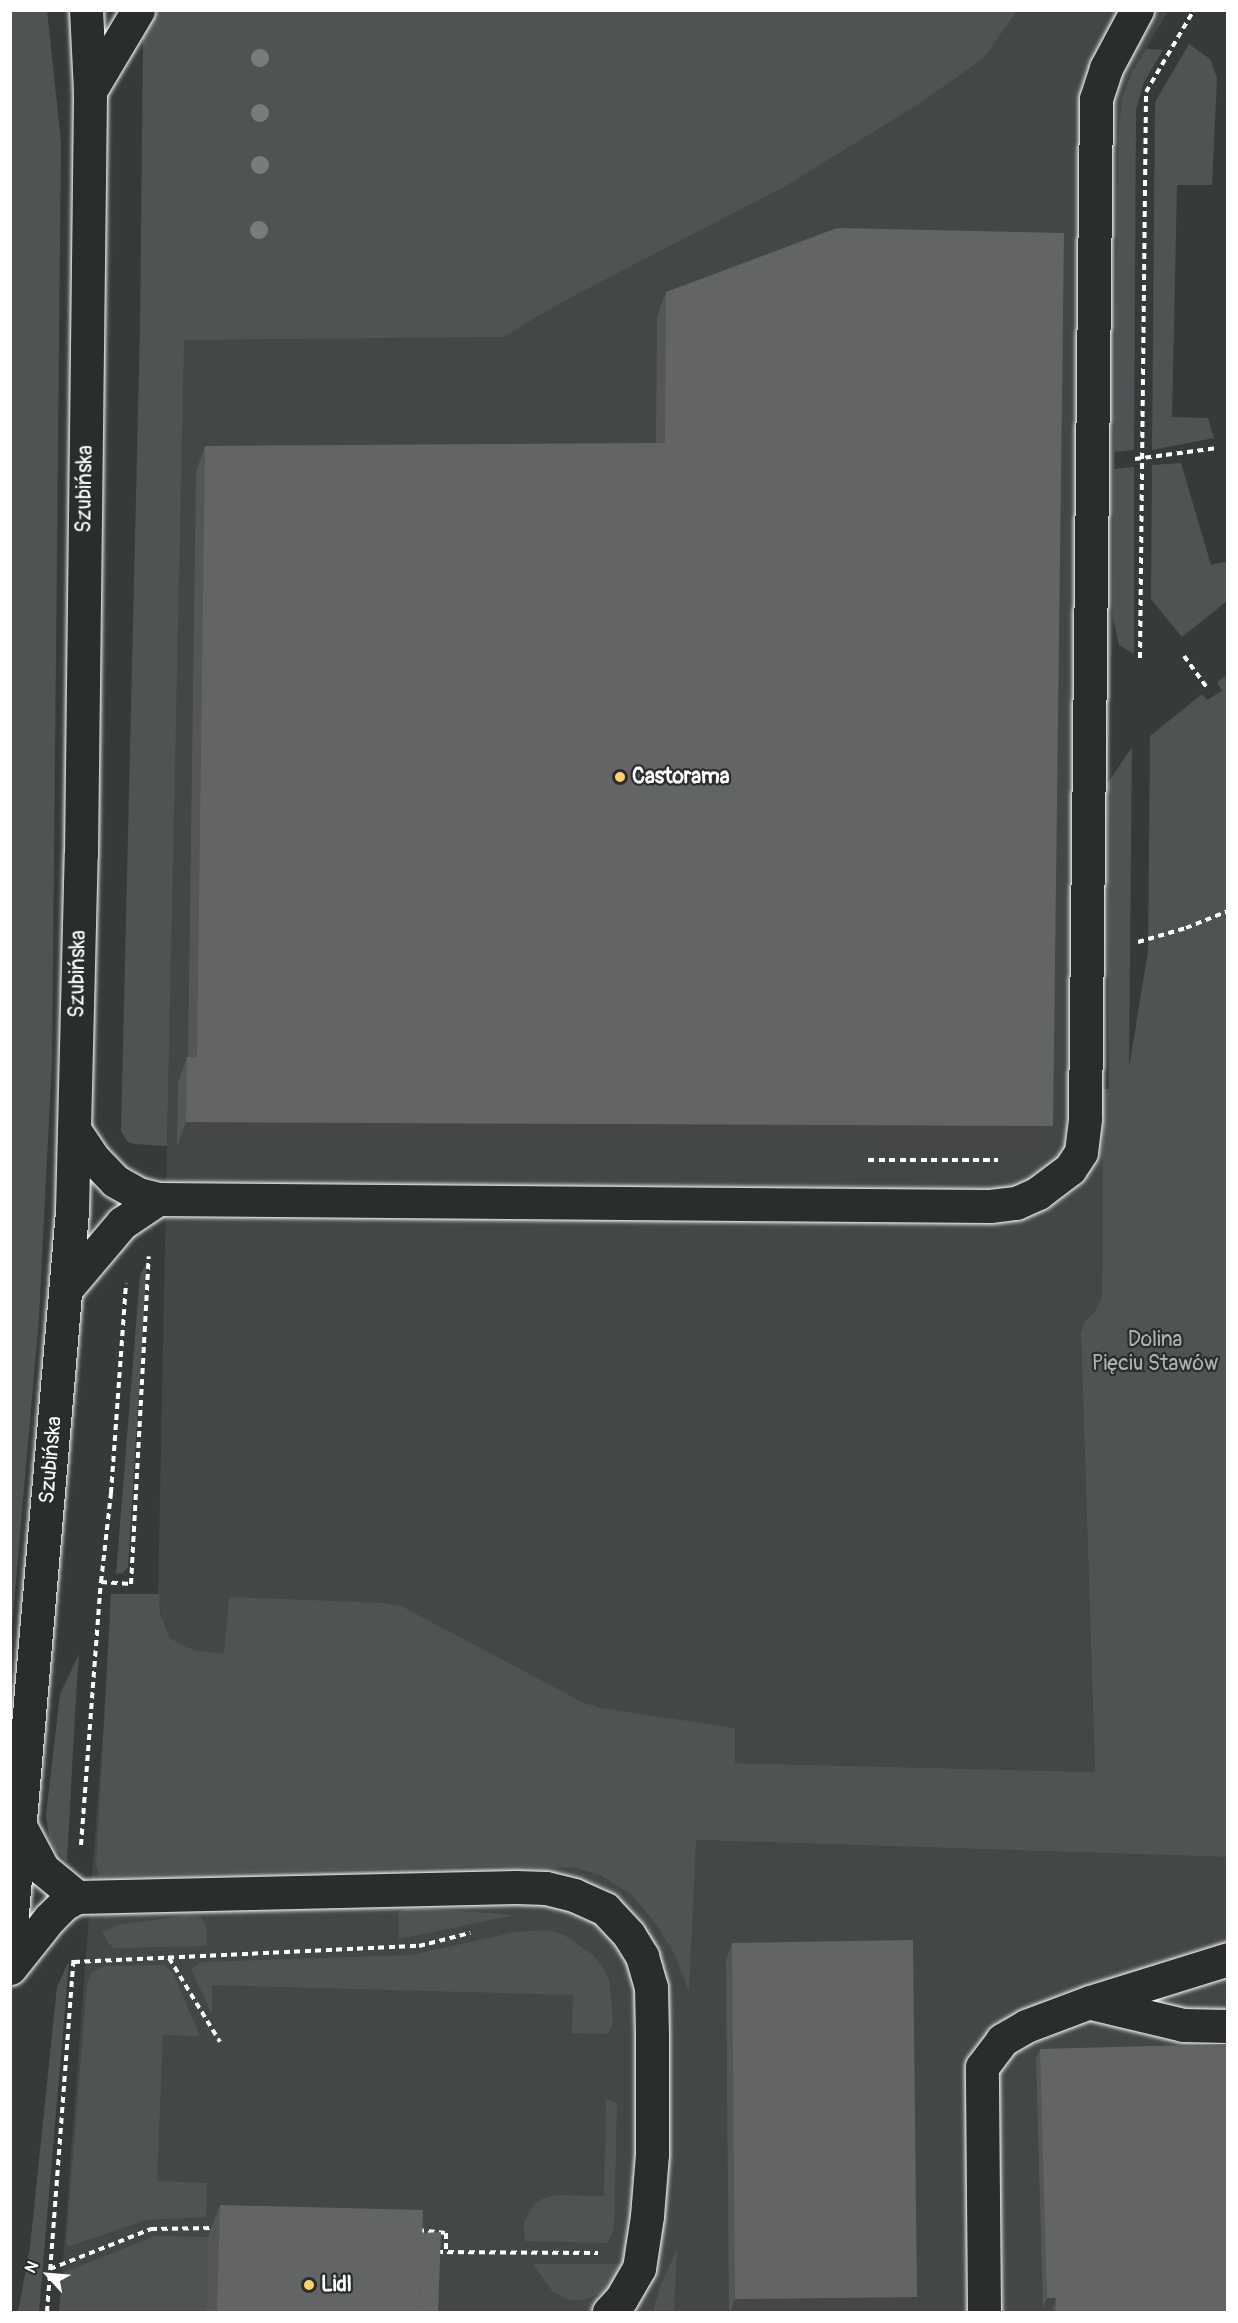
<!DOCTYPE html>
<meta charset="utf-8">
<style>
body{margin:0}
#map{position:relative;width:1238px;height:2323px;overflow:hidden;background:#373a3b;font-family:Pangolin,sans-serif}
div>[style]{position:absolute}
.built>*{inset:0;background:#444748}
.green>*{inset:0;background:#505354}
.path>*{height:4px;margin-top:-2px;transform-origin:0;background:repeating-linear-gradient(90deg,#fff 0 6px,transparent 0 10.5px)}
.roads{filter:drop-shadow(0 0 2px #fff) drop-shadow(0 0 2px #fff)}
.minor>*{height:33px;margin:-16.5px;padding:0 16.5px;transform-origin:16.5px;border-radius:16.5px;background:#2a2d2e}
.major>*{height:33px;margin:-16.5px;padding:0 16.5px;transform-origin:16.5px;border-radius:16.5px;background:#2a2d2e}
.trees>*{width:18px;height:18px;margin:-9px;border-radius:50%;background:#7a7c7c}
.wall>*{inset:0;background:#555657}
.shaded-wall>*{inset:0;background:#454647}
.building>*{inset:0;background:#636465}
.dots>*{width:16px;height:16px;translate:-50% -50%;box-sizing:border-box;border:3px solid #2a2d2e;border-radius:50%}
span{translate:-50% -50%;white-space:nowrap;text-align:center;line-height:1.15;-webkit-text-stroke:4.5px #2a2d2e;paint-order:stroke}
.street-label{font-size:21px;color:#fff}
.poi-label{font-size:21px;color:#fff;font-weight:700}
.left{translate:0 -50%;text-align:left}
.park-label{font-size:21px;color:#b0b2b2}
.frame{position:absolute;inset:0;border:12px solid #fff;pointer-events:none}
.north{position:absolute;left:18px;top:2245px;width:60px;height:60px;-webkit-text-stroke:4px #2a2d2e;paint-order:stroke;rotate:296deg;font-size:16px;font-weight:700;line-height:24px;text-align:center;color:#fff}
.north::after{content:'';display:block;margin:auto;width:21px;height:27px;background:#fff;clip-path:polygon(50% 0,100% 100%,50% 72%,0 100%)}
</style>
<div id="map">
<div class="built">
<i style="clip-path:polygon(1017px 11px,1168px 11px,1132px 72px,1122px 98px,1119px 127px,1113px 618px,1107px 784px,1102px 1298px,1095px 1311px,1085px 1321px,1081px 1334px,1095px 1772px,735px 1763px,735px 1728px,195px 1650px,181px 1645px,169px 1637px,164px 1627px,158px 1598px,183px 339px,504px 337px,564px 301px,786px 186px,922px 102px,984px 58px)"></i>
<i style="clip-path:polygon(103px 1731px,696px 1840px,1227px 1857px,1227px 2312px,59px 2312px)"></i>
</div>
<div class="green">
<i style="clip-path:polygon(47px 10px,61px 142px,52px 1060px,39px 1318px,11px 1637px,10px 11px)"></i>
<i style="clip-path:polygon(158px 11px,1017px 11px,984px 58px,922px 102px,786px 186px,564px 301px,504px 337px,184px 340px,167px 1146px,135px 1144px,128px 1142px,121px 1131px,140px 327px,143px 37px)"></i>
<i style="clip-path:polygon(1189px 44px,1210px 59px,1217px 78px,1212px 185px,1177px 185px,1172px 417px,1208px 418px,1214px 438px,1152px 450px,1155px 102px)"></i>
<i style="clip-path:polygon(1146px 49px,1163px 50px,1144px 82px,1136px 110px,1134px 450px,1114px 452px,1119px 127px,1122px 98px,1132px 72px)"></i>
<i style="clip-path:polygon(1181px 463px,1211px 565px,1228px 561px,1227px 601px,1182px 637px,1151px 599px,1152px 465px)"></i>
<i style="clip-path:polygon(1134px 467px,1134px 654px,1119px 645px,1113px 618px,1114px 469px)"></i>
<i style="clip-path:polygon(1227px 675px,1227px 1857px,696px 1840px,689px 1991px,673px 1951px,653px 1920px,632px 1895px,600px 1875px,576px 1868px,486px 1866px,100px 1876px,96px 1865px,111px 1594px,159px 1594px,160px 1613px,169px 1637px,181px 1645px,195px 1650px,224px 1654px,229px 1597px,385px 1603px,401px 1606px,584px 1703px,601px 1708px,735px 1728px,735px 1763px,1095px 1772px,1081px 1333px,1085px 1321px,1095px 1311px,1102px 1297px,1103px 1089px,1109px 1089px,1107px 784px,1132px 747px,1129px 1068px,1148px 951px,1150px 736px,1202px 694px,1207px 700px,1222px 691px,1217px 682px)"></i>
<i style="clip-path:polygon(147px 1262px,128px 1567px,123px 1573px,116px 1574px,140px 1275px)"></i>
<i style="clip-path:polygon(79px 1654px,75px 1714px,67px 1862px,54px 1848px,49px 1836px,46px 1815px,60px 1694px)"></i>
<i style="clip-path:polygon(417px 1908px,515px 1915px,399px 1939px,398px 1913px,404px 1909px)"></i>
<i style="clip-path:polygon(190px 1915px,200px 1917px,206px 1924px,207px 1946px,115px 1948px,109px 1944px,102px 1932px,118px 1925px)"></i>
<i style="clip-path:polygon(548px 1930px,564px 1935px,593px 1955px,602px 1966px,609px 1980px,611px 1996px,613px 2023px,608px 2034px,572px 2033px,573px 1995px,212px 1985px,212px 2014px,191px 1969px,202px 1962px,411px 1955px,516px 1932px)"></i>
<i style="clip-path:polygon(69px 1961px,39px 2312px,18px 2312px,30px 2247px,57px 1987px)"></i>
<i style="clip-path:polygon(164px 1965px,173px 1973px,200px 2036px,163px 2035px,157px 2181px,207px 2183px,206px 2217px,146px 2220px,69px 2246px,66px 2243px,87px 1984px,92px 1972px,105px 1966px)"></i>
<i style="clip-path:polygon(606px 2099px,617px 2103px,614px 2228px,608px 2243px,525px 2241px,524px 2223px,533px 2206px,542px 2199px,556px 2195px,604px 2196px)"></i>
<i style="clip-path:polygon(155px 2236px,208px 2237px,206px 2312px,59px 2312px,62px 2278px,65px 2272px)"></i>
<i style="clip-path:polygon(677px 2249px,674px 2312px,653px 2312px,660px 2287px)"></i>
<i style="clip-path:polygon(533px 2264px,625px 2264px,610px 2290px,580px 2301px,567px 2299px,552px 2291px)"></i>
</div>
<div class="path">
<i style="left:1135px;top:459px;width:83px;rotate:-7.6deg"></i>
<i style="left:1184px;top:656px;width:41px;rotate:54deg"></i>
<i style="left:1140px;top:658px;width:566px;rotate:-89.39deg"></i>
<i style="left:1146px;top:92px;width:95px;rotate:-59.7deg"></i>
<i style="left:1138px;top:942px;width:50px;rotate:-16.3deg"></i>
<i style="left:1186px;top:928px;width:45px;rotate:-22deg"></i>
<i style="left:868px;top:1160px;width:130px"></i>
<i style="left:101px;top:1582px;width:90px;rotate:-83.6deg"></i>
<i style="left:111px;top:1493px;width:210px;rotate:-85.9deg"></i>
<i style="left:81px;top:1845px;width:264px;rotate:-85.7deg"></i>
<i style="left:101px;top:1582px;width:30px;rotate:4deg"></i>
<i style="left:131px;top:1584px;width:328px;rotate:-86.9deg"></i>
<i style="left:169px;top:1958px;width:98px;rotate:58.7deg"></i>
<i style="left:74px;top:1962px;width:345px;rotate:-2.7deg"></i>
<i style="left:419px;top:1946px;width:53px;rotate:-14.3deg"></i>
<i style="left:418px;top:2230px;width:28px;rotate:6deg"></i>
<i style="left:446px;top:2233px;width:17px;rotate:90deg"></i>
<i style="left:437px;top:2252px;width:161px;rotate:0.4deg"></i>
<i style="left:50px;top:2269px;width:109px;rotate:-21.6deg"></i>
<i style="left:151px;top:2229px;width:65px;rotate:-0.9deg"></i>
<i style="left:47px;top:2312px;width:356px;rotate:-85.7deg"></i>
</div>
<div class="roads">
<div class="minor">
<i style="left:90px;top:91px;width:94px;rotate:-59.3deg"></i>
<i style="left:75px;top:1131px;width:34px;rotate:56deg"></i>
<i style="left:94px;top:1159px;width:30px;rotate:46deg"></i>
<i style="left:115px;top:1181px;width:26px;rotate:29deg"></i>
<i style="left:138px;top:1194px;width:21px;rotate:14deg"></i>
<i style="left:158px;top:1199px;width:832px;rotate:0.48deg"></i>
<i style="left:990px;top:1206px;width:26px;rotate:-7deg"></i>
<i style="left:1016px;top:1203px;width:24px;rotate:-24deg"></i>
<i style="left:1038px;top:1193px;width:40px;rotate:-37deg"></i>
<i style="left:1070px;top:1169px;width:20px;rotate:-57deg"></i>
<i style="left:1081px;top:1152px;width:35px;rotate:-83deg"></i>
<i style="left:1085px;top:1117px;width:1018px;rotate:-89.38deg"></i>
<i style="left:1096px;top:99px;width:33px;rotate:-72deg"></i>
<i style="left:1106px;top:68px;width:66px;rotate:-61.9deg"></i>
<i style="left:66px;top:1289px;width:87px;rotate:-49.7deg"></i>
<i style="left:122px;top:1223px;width:43px;rotate:-33.7deg"></i>
<i style="left:20px;top:1826px;width:49px;rotate:61.9deg"></i>
<i style="left:43px;top:1869px;width:44px;rotate:39.5deg"></i>
<i style="left:10px;top:1968px;width:63px;rotate:-51.5deg"></i>
<i style="left:49px;top:1919px;width:21px;rotate:-45deg"></i>
<i style="left:64px;top:1904px;width:15px;rotate:-28deg"></i>
<i style="left:77px;top:1897px;width:439px;rotate:-1.3deg"></i>
<i style="left:516px;top:1887px;width:30px;rotate:2deg"></i>
<i style="left:546px;top:1888px;width:29px;rotate:14deg"></i>
<i style="left:574px;top:1895px;width:34px;rotate:24deg"></i>
<i style="left:605px;top:1909px;width:35px;rotate:47deg"></i>
<i style="left:629px;top:1935px;width:25px;rotate:58deg"></i>
<i style="left:642px;top:1956px;width:32px;rotate:74deg"></i>
<i style="left:651px;top:1987px;width:48px;rotate:88.8deg"></i>
<i style="left:652px;top:2035px;width:119px;rotate:90deg"></i>
<i style="left:652px;top:2154px;width:62px;rotate:94.6deg"></i>
<i style="left:647px;top:2216px;width:53px;rotate:98.7deg"></i>
<i style="left:639px;top:2268px;width:36px;rotate:120deg"></i>
<i style="left:621px;top:2299px;width:18px;rotate:133deg"></i>
<i style="left:1091px;top:2003px;width:95px;rotate:13.4deg"></i>
<i style="left:1183px;top:2025px;width:45px;rotate:1.3deg"></i>
<i style="left:984px;top:2312px;width:245px;rotate:-90.5deg"></i>
<i style="left:982px;top:2067px;width:34px;rotate:-53deg"></i>
<i style="left:1002px;top:2040px;width:28px;rotate:-30deg"></i>
<i style="left:1026px;top:2026px;width:68px;rotate:-20.6deg"></i>
<i style="left:1090px;top:2002px;width:145px;rotate:-17.3deg"></i>
</div>
<div class="major">
<i style="left:10px;top:1936px;width:728px;rotate:-85.11deg"></i>
<i style="left:72px;top:1211px;width:357px;rotate:-88.6deg"></i>
<i style="left:81px;top:854px;width:763px;rotate:-89.32deg"></i>
<i style="left:90px;top:91px;width:81px;rotate:-92.8deg"></i>
</div>
</div>
<div class="trees">
<i style="left:260px;top:58px"></i>
<i style="left:260px;top:113px"></i>
<i style="left:260px;top:165px"></i>
<i style="left:259px;top:230px"></i>
</div>
<div class="wall">
<i style="clip-path:polygon(666px 292px,1044px 1151px,177px 1147px,178px 1083px,187px 1057px,188px 1057px,196px 472px,205px 446px,656px 443px,657px 317px)"></i>
<i style="clip-path:polygon(732px 1943px,917px 2297px,911px 2313px,729px 2313px,726px 1961px)"></i>
<i style="clip-path:polygon(1040px 2049px,1227px 2313px,1053px 2313px,1053px 2307px,1043px 2308px,1036px 2058px)"></i>
<i style="clip-path:polygon(220px 2205px,422px 2233px,438px 2313px,206px 2313px,208px 2237px)"></i>
</div>
<div class="shaded-wall">
<i style="clip-path:polygon(186px 1122px,1053px 1126px,1044px 1151px,177px 1147px)"></i>
<i style="clip-path:polygon(917px 2297px,911px 2313px,730px 2313px,735px 2299px)"></i>
<i style="clip-path:polygon(1047px 2298px,1056px 2298px,1053px 2307px,1043px 2308px)"></i>
</div>
<div class="building">
<i style="clip-path:polygon(837px 228px,1064px 233px,1053px 1126px,186px 1122px,187px 1057px,197px 1057px,205px 446px,665px 443px,666px 292px)"></i>
<i style="clip-path:polygon(913px 1940px,917px 2297px,735px 2299px,732px 1943px)"></i>
<i style="clip-path:polygon(1227px 2044px,1227px 2313px,1056px 2313px,1056px 2298px,1047px 2298px,1040px 2049px)"></i>
<i style="clip-path:polygon(220px 2205px,423px 2210px,420px 2313px,217px 2313px)"></i>
<i style="clip-path:polygon(441px 2232px,438px 2313px,420px 2313px,422px 2233px)"></i>
</div>
<div class="dots">
<i style="left:620px;top:777px;background:#ffd166"></i>
<i style="left:309px;top:2285px;background:#ffd166"></i>
</div>
<div class="street-label">
<span style="left:85px;top:489px;rotate:-89deg">Szubińska</span>
<span style="left:78px;top:974px;rotate:-89deg">Szubińska</span>
<span style="left:51px;top:1460px;rotate:-85deg">Szubińska</span>
</div>
<div class="poi-label">
<span class="left" style="left:632px;top:777px">Castorama</span>
<span class="left" style="left:321px;top:2285px">Lidl</span>
</div>
<div class="park-label">
<span style="left:1155px;top:1352px">Dolina<br>Pięciu Stawów</span>
</div>
<div class="frame"></div>
<div class="north">N</div>
</div>
